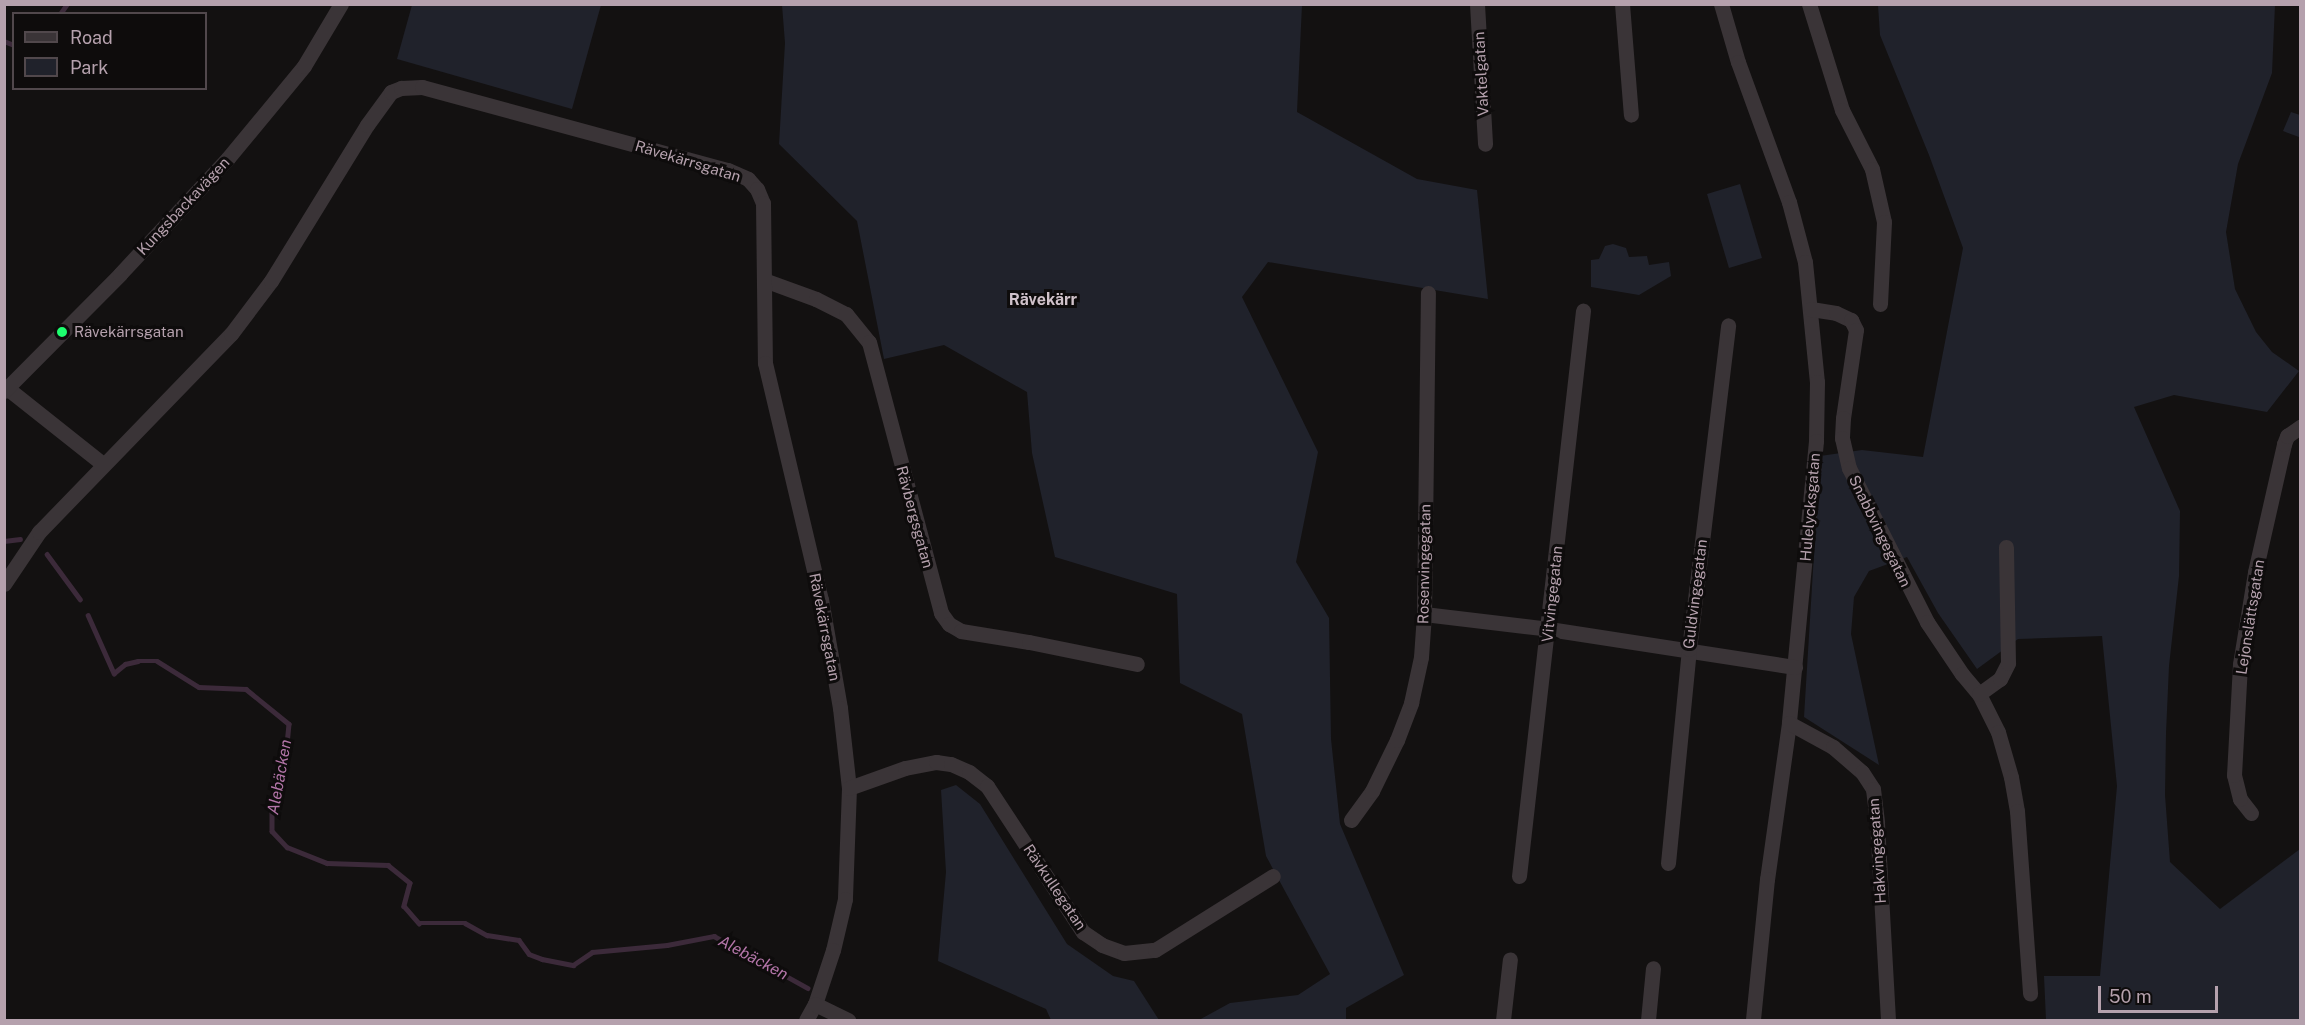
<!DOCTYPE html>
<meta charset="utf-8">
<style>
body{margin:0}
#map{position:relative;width:2305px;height:1025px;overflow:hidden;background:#131111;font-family:"Public Sans",sans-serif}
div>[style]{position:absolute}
.green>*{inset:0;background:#20222b}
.stream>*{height:4.5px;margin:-2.25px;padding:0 2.25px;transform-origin:2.25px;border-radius:2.25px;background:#3c2a3a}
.minor>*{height:15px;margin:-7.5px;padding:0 7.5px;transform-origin:7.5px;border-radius:7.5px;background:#3a3437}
.dots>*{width:16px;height:16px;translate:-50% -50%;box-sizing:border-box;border:3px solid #0e0c0c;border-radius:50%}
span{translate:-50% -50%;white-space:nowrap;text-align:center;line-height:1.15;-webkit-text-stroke:6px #0e0c0c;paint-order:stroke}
.street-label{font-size:15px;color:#b5a1ad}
.poi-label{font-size:15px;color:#b5a1ad}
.left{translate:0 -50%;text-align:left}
.neighbourhood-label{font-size:16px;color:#d0c2ca;font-weight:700}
.water-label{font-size:16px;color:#b375a8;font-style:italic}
.frame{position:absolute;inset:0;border:6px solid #b5a1ad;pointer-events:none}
.legend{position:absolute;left:12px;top:12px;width:195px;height:78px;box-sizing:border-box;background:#0e0c0c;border:2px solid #51484c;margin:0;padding:8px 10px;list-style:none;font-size:18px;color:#b5a1ad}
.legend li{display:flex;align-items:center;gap:12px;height:30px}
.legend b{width:30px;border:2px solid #51484c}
.scale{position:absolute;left:2098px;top:986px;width:120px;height:27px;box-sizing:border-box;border:3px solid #b5a1ad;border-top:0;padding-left:8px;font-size:18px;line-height:21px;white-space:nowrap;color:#b5a1ad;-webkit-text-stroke:4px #0e0c0c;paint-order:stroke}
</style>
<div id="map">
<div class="green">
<i style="clip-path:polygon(412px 5px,601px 5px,572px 109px,397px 59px)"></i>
<i style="clip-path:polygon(782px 5px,1302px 5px,1297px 112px,1417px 179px,1477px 190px,1488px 299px,1268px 262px,1242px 297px,1318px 452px,1296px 562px,1329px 618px,1331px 739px,1340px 824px,1404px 975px,1346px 1008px,1346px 1020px,1199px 1020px,1230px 1003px,1298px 995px,1330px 974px,1266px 856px,1242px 714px,1180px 683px,1177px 594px,1055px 557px,1032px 453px,1027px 392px,944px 345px,884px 359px,857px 221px,779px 144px,785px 43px)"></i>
<i style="clip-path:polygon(1878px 5px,2275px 5px,2272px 73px,2238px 164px,2226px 232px,2235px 289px,2256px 332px,2272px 352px,2299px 371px,2267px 412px,2174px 395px,2134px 407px,2180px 511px,2179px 576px,2169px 666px,2166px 733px,2165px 795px,2170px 862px,2220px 909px,2300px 849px,2300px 1020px,2046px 1020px,2044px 976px,2100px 976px,2117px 786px,2102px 636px,2018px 639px,1977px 669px,1938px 613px,1907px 557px,1869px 571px,1854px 597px,1851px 634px,1879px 765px,1804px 717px,1820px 456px,1862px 450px,1923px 457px,1963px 248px,1929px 155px,1880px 35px)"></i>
<i style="clip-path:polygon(2291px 112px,2300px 115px,2299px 137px,2283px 131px)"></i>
<i style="clip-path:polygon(1740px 184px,1762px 258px,1729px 268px,1707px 194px)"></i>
<i style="clip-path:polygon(1613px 244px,1626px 248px,1629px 257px,1647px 256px,1649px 265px,1669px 262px,1671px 276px,1639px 295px,1591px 287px,1591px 260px,1599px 259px,1605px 246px)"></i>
<i style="clip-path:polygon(956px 785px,980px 804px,1067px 944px,1113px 976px,1134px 981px,1159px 1020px,1051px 1020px,1046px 1009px,938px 961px,946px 872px,941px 790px)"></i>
</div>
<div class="stream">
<i style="left:60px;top:14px;width:12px;rotate:-55deg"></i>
<i style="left:4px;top:41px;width:11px;rotate:22deg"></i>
<i style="left:4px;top:541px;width:16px;rotate:-7deg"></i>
<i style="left:47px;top:554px;width:56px;rotate:53.7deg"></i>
<i style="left:88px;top:615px;width:64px;rotate:65.9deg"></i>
<i style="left:114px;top:673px;width:14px;rotate:-39deg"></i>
<i style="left:125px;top:664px;width:13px;rotate:-13deg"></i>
<i style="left:138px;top:661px;width:19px"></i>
<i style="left:157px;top:661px;width:49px;rotate:31.8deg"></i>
<i style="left:199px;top:687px;width:47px;rotate:2.4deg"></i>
<i style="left:246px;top:689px;width:55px;rotate:39.1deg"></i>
<i style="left:289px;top:724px;width:41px;rotate:95.6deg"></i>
<i style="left:285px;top:765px;width:42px;rotate:108deg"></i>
<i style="left:272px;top:805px;width:26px;rotate:90deg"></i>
<i style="left:272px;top:831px;width:22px;rotate:47deg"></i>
<i style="left:287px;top:847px;width:43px;rotate:21.8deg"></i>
<i style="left:327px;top:863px;width:61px;rotate:1.9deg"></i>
<i style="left:388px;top:865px;width:28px;rotate:39deg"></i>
<i style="left:410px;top:883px;width:24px;rotate:105deg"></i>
<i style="left:404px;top:906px;width:23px;rotate:49deg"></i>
<i style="left:419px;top:923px;width:46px"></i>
<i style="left:465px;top:923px;width:25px;rotate:29deg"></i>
<i style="left:487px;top:935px;width:32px;rotate:9deg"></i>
<i style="left:519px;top:940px;width:17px;rotate:54deg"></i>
<i style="left:529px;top:954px;width:14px;rotate:21deg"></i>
<i style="left:542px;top:959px;width:32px;rotate:11deg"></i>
<i style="left:573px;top:965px;width:23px;rotate:-34deg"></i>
<i style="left:592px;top:952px;width:75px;rotate:-5.3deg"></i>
<i style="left:667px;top:945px;width:48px;rotate:-10.8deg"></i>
<i style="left:714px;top:936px;width:107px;rotate:29deg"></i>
</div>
<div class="minor">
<i style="left:1477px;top:4px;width:140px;rotate:86.7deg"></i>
<i style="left:1622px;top:4px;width:111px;rotate:85.4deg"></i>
<i style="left:1721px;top:4px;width:60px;rotate:73.7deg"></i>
<i style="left:1738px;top:62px;width:149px;rotate:70deg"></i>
<i style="left:1789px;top:202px;width:62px;rotate:75.1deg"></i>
<i style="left:1805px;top:262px;width:121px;rotate:84.3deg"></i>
<i style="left:1817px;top:382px;width:59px;rotate:91deg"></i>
<i style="left:1816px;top:441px;width:283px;rotate:95.5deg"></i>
<i style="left:1789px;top:723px;width:158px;rotate:98deg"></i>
<i style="left:1767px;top:879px;width:142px;rotate:95.7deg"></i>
<i style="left:1809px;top:4px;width:111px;rotate:72.7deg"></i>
<i style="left:1842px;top:110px;width:66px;rotate:63deg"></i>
<i style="left:1872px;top:169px;width:54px;rotate:77.2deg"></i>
<i style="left:1884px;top:222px;width:82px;rotate:92.8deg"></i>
<i style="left:764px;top:280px;width:55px;rotate:20.1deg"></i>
<i style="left:816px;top:299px;width:34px;rotate:27deg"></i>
<i style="left:846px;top:314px;width:36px;rotate:51deg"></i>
<i style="left:869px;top:342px;width:280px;rotate:75.1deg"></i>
<i style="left:941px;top:613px;width:14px;rotate:54deg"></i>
<i style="left:949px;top:624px;width:14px;rotate:30deg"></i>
<i style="left:961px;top:631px;width:69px;rotate:9.2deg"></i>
<i style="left:1029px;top:642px;width:110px;rotate:11.5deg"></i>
<i style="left:1811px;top:309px;width:25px;rotate:9deg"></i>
<i style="left:1836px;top:313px;width:17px;rotate:25deg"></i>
<i style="left:1851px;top:320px;width:11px;rotate:63deg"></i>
<i style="left:1856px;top:330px;width:89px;rotate:98.4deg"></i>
<i style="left:1843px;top:418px;width:20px;rotate:93deg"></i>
<i style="left:1842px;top:438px;width:31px;rotate:77deg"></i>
<i style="left:1849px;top:468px;width:173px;rotate:63.1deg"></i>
<i style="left:1927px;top:622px;width:63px;rotate:56.1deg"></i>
<i style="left:1962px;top:674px;width:26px;rotate:50deg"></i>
<i style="left:1979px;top:694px;width:42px;rotate:63.4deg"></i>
<i style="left:1998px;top:732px;width:47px;rotate:73.9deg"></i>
<i style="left:2011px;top:777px;width:35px;rotate:80deg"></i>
<i style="left:2017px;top:811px;width:183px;rotate:85.9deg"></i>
<i style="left:7px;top:388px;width:122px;rotate:38.4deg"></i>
<i style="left:4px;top:391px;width:165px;rotate:-45.2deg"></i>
<i style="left:120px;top:274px;width:158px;rotate:-47deg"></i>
<i style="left:228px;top:158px;width:119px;rotate:-50.4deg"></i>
<i style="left:304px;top:66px;width:72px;rotate:-59.2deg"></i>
<i style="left:4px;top:584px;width:63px;rotate:-56.1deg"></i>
<i style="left:39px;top:532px;width:276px;rotate:-45.9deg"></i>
<i style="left:231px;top:334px;width:66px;rotate:-53deg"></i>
<i style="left:271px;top:281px;width:183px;rotate:-58.4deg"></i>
<i style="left:367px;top:125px;width:41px;rotate:-54deg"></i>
<i style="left:391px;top:92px;width:11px;rotate:-22deg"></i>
<i style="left:401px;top:88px;width:21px;rotate:-3deg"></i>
<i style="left:422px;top:87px;width:317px;rotate:15.2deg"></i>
<i style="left:728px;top:170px;width:22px;rotate:24deg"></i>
<i style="left:748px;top:179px;width:13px;rotate:48deg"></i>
<i style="left:757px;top:189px;width:15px;rotate:67deg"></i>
<i style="left:763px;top:203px;width:160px;rotate:89.3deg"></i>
<i style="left:765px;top:363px;width:243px;rotate:76.7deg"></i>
<i style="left:821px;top:599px;width:111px;rotate:80.1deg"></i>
<i style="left:840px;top:708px;width:81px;rotate:83.6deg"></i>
<i style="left:849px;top:788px;width:111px;rotate:92.1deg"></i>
<i style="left:845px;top:899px;width:52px;rotate:103.2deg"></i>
<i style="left:833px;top:950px;width:57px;rotate:108.4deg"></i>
<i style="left:815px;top:1004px;width:18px;rotate:119deg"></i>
<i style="left:1424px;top:614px;width:126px;rotate:6.8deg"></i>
<i style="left:1549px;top:629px;width:249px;rotate:8.8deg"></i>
<i style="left:1979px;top:694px;width:26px;rotate:-36deg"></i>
<i style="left:2000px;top:679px;width:18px;rotate:-63deg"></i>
<i style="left:2008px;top:663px;width:116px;rotate:-91deg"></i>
<i style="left:1789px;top:723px;width:50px;rotate:28.6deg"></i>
<i style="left:1833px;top:747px;width:38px;rotate:41deg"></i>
<i style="left:1862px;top:772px;width:20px;rotate:57deg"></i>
<i style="left:1873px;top:789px;width:34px;rotate:83deg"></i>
<i style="left:1877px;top:823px;width:197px;rotate:86.8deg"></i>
<i style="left:849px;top:788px;width:59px;rotate:-19.7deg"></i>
<i style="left:905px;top:768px;width:32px;rotate:-11deg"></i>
<i style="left:936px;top:762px;width:15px;rotate:8deg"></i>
<i style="left:951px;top:764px;width:20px;rotate:24deg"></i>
<i style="left:969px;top:772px;width:23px;rotate:38deg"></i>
<i style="left:987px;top:786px;width:175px;rotate:56.7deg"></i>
<i style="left:1083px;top:932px;width:23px;rotate:34deg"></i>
<i style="left:1102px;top:945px;width:23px;rotate:20deg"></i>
<i style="left:1124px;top:953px;width:31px;rotate:-6deg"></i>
<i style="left:1155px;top:950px;width:139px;rotate:-32.1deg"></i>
<i style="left:2251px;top:813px;width:18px;rotate:-128deg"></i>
<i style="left:2240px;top:799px;width:25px;rotate:-104deg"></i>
<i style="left:2234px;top:775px;width:111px;rotate:-86.9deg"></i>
<i style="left:2240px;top:664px;width:93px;rotate:-80.7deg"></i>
<i style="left:2255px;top:572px;width:131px;rotate:-77.2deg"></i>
<i style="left:2284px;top:444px;width:9px;rotate:-69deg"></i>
<i style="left:2287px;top:436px;width:16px;rotate:-35deg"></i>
<i style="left:1351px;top:820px;width:36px;rotate:-54deg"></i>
<i style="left:1372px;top:791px;width:57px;rotate:-63.9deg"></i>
<i style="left:1397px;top:740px;width:40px;rotate:-69deg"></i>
<i style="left:1411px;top:703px;width:47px;rotate:-77.7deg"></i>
<i style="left:1421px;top:657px;width:43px;rotate:-86deg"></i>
<i style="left:1424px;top:614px;width:321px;rotate:-89.3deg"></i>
<i style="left:1668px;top:863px;width:215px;rotate:-84.4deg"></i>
<i style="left:1689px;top:649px;width:326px;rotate:-83.1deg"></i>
<i style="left:1519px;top:876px;width:569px;rotate:-83.54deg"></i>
<i style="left:815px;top:1004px;width:37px;rotate:26deg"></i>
<i style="left:1503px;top:1020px;width:61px;rotate:-83.5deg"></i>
<i style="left:1648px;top:1020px;width:52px;rotate:-84.5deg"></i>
</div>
<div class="dots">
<i style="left:62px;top:332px;background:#1dff6f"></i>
</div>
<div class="street-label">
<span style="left:1481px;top:74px;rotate:-93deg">Vaktelgatan</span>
<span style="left:688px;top:161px;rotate:17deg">Rävekärrsgatan</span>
<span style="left:183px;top:206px;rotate:-47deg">Kungsbackavägen</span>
<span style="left:1810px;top:507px;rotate:-85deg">Hulelycksgatan</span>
<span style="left:915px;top:517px;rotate:75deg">Rävbergsgatan</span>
<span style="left:1880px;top:531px;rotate:64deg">Snabbvingegatan</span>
<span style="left:1424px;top:564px;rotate:-89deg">Rosenvingegatan</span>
<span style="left:1552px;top:594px;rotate:-84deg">Vitvingegatan</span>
<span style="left:1695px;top:594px;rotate:-83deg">Guldvingegatan</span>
<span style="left:2250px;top:617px;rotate:-81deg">Lejonslättsgatan</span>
<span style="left:825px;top:627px;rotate:79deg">Rävekärrsgatan</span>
<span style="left:1877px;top:851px;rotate:-94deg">Hakvingegatan</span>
<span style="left:1055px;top:887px;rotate:56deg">Rävkullegatan</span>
</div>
<div class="poi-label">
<span class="left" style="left:74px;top:332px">Rävekärrsgatan</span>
</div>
<div class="neighbourhood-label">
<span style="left:1043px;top:300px">Rävekärr</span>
</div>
<div class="water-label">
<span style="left:280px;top:777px;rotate:-80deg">Alebäcken</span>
<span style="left:753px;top:958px;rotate:28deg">Alebäcken</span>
</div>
<div class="frame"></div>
<ul class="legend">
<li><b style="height:8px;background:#3a3437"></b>Road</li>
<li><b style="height:16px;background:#20222b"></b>Park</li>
</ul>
<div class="scale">50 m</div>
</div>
